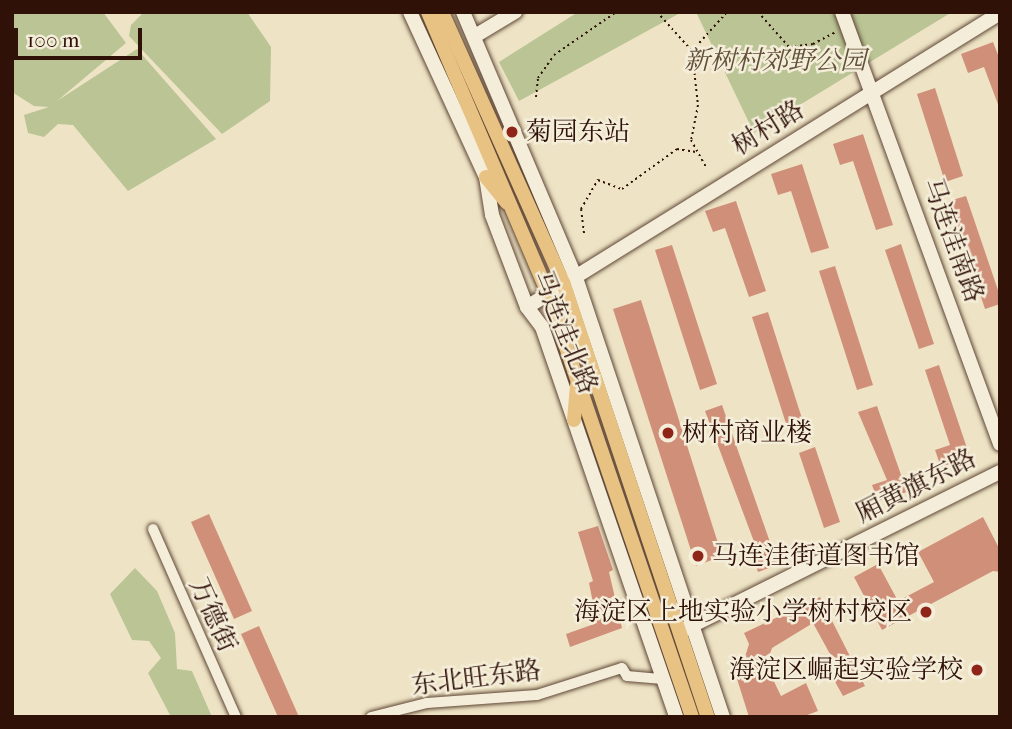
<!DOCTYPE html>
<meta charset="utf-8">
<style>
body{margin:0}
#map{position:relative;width:1012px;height:729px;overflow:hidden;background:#eee4c5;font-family:"IM FELL French Canon","Noto Serif SC",serif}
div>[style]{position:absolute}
.green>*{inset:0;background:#bac494}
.building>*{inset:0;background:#d08f79}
.path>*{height:2px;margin-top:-1px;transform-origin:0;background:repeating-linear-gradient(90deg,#2f1107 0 2px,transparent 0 5.5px)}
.roads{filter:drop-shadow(0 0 2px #5f4636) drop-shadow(0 0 2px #5f4636)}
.street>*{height:10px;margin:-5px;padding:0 5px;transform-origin:5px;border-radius:5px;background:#f4edd9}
.secondary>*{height:14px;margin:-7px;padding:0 7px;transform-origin:7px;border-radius:7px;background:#f4edd9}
.primary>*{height:14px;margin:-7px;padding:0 7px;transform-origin:7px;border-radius:7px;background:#e7c282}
.dots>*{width:19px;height:19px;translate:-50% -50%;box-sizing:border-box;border:4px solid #f4edd9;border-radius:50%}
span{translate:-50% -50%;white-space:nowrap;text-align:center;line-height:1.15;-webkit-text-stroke:5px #f4edd9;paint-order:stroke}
.park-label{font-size:26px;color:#605038;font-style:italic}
.street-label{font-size:26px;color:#2f1107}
.poi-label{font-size:26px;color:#2f1107}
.left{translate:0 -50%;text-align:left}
.right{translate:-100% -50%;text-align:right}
.frame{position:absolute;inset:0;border:14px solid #2f1107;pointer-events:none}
.scale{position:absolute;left:14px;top:28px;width:128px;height:32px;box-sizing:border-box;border:4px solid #2f1107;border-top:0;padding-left:9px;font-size:21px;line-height:24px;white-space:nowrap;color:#2f1107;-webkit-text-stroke:5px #f4edd9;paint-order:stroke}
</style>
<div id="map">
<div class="green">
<i style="clip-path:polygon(12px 12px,103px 12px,126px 43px,57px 101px,137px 49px,216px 139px,128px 191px,73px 125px,58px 124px,44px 137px,28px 133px,24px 115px,49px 107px,34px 106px,12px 92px)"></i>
<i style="clip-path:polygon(144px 12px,247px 12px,271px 47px,270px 101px,222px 134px,129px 36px,131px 25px)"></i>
<i style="clip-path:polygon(578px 12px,682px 12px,519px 101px,499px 62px)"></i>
<i style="clip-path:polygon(696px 12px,952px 12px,754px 133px)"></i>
<i style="clip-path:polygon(135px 568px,157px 591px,175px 633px,177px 669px,192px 671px,212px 717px,171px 717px,148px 673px,161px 658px,149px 641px,132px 640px,110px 594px)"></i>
</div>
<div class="building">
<i style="clip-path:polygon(993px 42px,1000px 60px,999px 107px,984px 67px,968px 73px,961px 54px)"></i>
<i style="clip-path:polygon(935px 88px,963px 176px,945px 182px,917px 94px)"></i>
<i style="clip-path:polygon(863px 134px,893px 225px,876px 230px,853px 161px,840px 165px,833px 144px)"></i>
<i style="clip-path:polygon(802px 164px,829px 248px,811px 253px,791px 191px,778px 195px,771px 174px)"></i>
<i style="clip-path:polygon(966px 196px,1000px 296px,1000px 304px,985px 309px,949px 201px)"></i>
<i style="clip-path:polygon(736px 201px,766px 291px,749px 297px,725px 228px,713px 232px,705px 211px)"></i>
<i style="clip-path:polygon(901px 244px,934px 344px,919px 349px,885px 250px)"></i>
<i style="clip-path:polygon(672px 245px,717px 384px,700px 390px,655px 250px)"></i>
<i style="clip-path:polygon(835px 266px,873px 385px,857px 390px,819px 271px)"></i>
<i style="clip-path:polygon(641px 300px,722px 556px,696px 566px,613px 309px)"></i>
<i style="clip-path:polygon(768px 312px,806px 431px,790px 436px,752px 317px)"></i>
<i style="clip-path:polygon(939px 365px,970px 457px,941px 467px,935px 450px,950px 445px,925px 370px)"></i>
<i style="clip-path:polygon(722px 405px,778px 565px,758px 572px,753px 557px,759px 555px,705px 411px)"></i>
<i style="clip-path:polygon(877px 406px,907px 492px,878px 501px,872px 485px,887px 480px,858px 412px)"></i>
<i style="clip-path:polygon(815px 447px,840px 522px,824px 528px,799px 453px)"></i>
<i style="clip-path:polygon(209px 514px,252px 611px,234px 619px,191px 522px)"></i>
<i style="clip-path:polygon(983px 517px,1000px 550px,1000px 572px,993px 571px,882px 630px,854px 577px,878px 564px,898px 601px,934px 582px,918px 552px)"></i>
<i style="clip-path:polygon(598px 526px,613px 570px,609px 572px,622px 628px,570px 647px,566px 634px,597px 623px,589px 583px,593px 581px,578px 532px)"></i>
<i style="clip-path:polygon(820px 597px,865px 686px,843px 696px,834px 680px,842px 676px,813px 623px,772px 648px,766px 665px,781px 696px,806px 683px,818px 711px,802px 717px,749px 717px,732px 663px,745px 657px,749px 644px,744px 633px)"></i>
<i style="clip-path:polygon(259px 626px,299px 717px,278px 717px,241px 634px)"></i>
</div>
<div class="path">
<i style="left:657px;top:12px;width:52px;rotate:48.1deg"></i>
<i style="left:692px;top:51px;width:54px;rotate:83.7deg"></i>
<i style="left:698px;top:105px;width:36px;rotate:101deg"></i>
<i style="left:691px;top:140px;width:31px;rotate:61deg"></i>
<i style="left:758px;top:12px;width:47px;rotate:48.5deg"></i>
<i style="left:789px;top:47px;width:24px;rotate:-7deg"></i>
<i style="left:813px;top:44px;width:26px;rotate:-28deg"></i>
<i style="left:692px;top:51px;width:52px;rotate:-48.1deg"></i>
<i style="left:536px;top:97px;width:19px;rotate:-84deg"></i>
<i style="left:538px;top:78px;width:28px;rotate:-55deg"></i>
<i style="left:554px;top:55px;width:75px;rotate:-34.7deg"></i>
<i style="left:584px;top:233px;width:24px;rotate:-97deg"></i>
<i style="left:581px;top:209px;width:34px;rotate:-60deg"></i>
<i style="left:598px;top:180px;width:26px;rotate:21deg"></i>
<i style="left:622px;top:189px;width:68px;rotate:-36deg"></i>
<i style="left:677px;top:149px;width:19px;rotate:9deg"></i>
</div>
<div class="roads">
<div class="street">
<i style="left:153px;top:529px;width:206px;rotate:66.2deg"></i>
<i style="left:371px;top:717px;width:58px;rotate:-14deg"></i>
<i style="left:427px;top:703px;width:110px;rotate:-4.2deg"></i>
<i style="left:537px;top:695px;width:89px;rotate:-17.6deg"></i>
<i style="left:622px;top:668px;width:9px;rotate:58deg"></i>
<i style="left:627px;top:676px;width:36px;rotate:5deg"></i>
</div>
<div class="secondary">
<i style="left:410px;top:12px;width:182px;rotate:65.3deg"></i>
<i style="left:486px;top:177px;width:38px;rotate:81deg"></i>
<i style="left:492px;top:215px;width:98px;rotate:69.2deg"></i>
<i style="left:527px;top:307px;width:25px;rotate:53deg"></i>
<i style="left:542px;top:327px;width:412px;rotate:71deg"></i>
<i style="left:463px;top:12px;width:289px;rotate:67deg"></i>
<i style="left:576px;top:278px;width:463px;rotate:71.5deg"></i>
<i style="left:842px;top:12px;width:460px;rotate:69.9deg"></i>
<i style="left:475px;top:36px;width:47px;rotate:-31deg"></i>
<i style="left:527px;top:307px;width:557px;rotate:-31.86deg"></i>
<i style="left:685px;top:629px;width:352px;rotate:-26.5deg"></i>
</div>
<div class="primary">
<i style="left:428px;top:12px;width:306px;rotate:66.9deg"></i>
<i style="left:548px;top:294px;width:447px;rotate:71.2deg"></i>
<i style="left:442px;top:12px;width:299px;rotate:65.9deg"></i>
<i style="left:564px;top:285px;width:455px;rotate:71.6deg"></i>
<i style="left:486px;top:177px;width:33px;rotate:51deg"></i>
<i style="left:574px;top:420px;width:35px;rotate:-85deg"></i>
</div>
</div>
<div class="dots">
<i style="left:512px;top:132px;background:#8f2418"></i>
<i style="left:668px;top:433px;background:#8f2418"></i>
<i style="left:698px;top:556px;background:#8f2418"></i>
<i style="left:926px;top:612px;background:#8f2418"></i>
<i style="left:977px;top:670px;background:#8f2418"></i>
</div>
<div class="park-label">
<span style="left:775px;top:61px">新树村郊野公园</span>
</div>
<div class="street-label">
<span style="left:768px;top:128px;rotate:-32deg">树村路</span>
<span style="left:953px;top:240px;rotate:70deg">马连洼南路</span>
<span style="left:565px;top:332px;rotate:68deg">马连洼北路</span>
<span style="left:916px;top:486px;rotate:-27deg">厢黄旗东路</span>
<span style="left:213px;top:615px;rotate:66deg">万德街</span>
<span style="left:476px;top:678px;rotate:-7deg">东北旺东路</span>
</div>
<div class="poi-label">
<span class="left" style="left:526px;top:132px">菊园东站</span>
<span class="left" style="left:682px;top:433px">树村商业楼</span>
<span class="left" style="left:712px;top:556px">马连洼街道图书馆</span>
<span class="right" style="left:912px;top:612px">海淀区上地实验小学树村校区</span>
<span class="right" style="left:963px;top:670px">海淀区崛起实验学校</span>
</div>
<div class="frame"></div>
<div class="scale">100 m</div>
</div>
